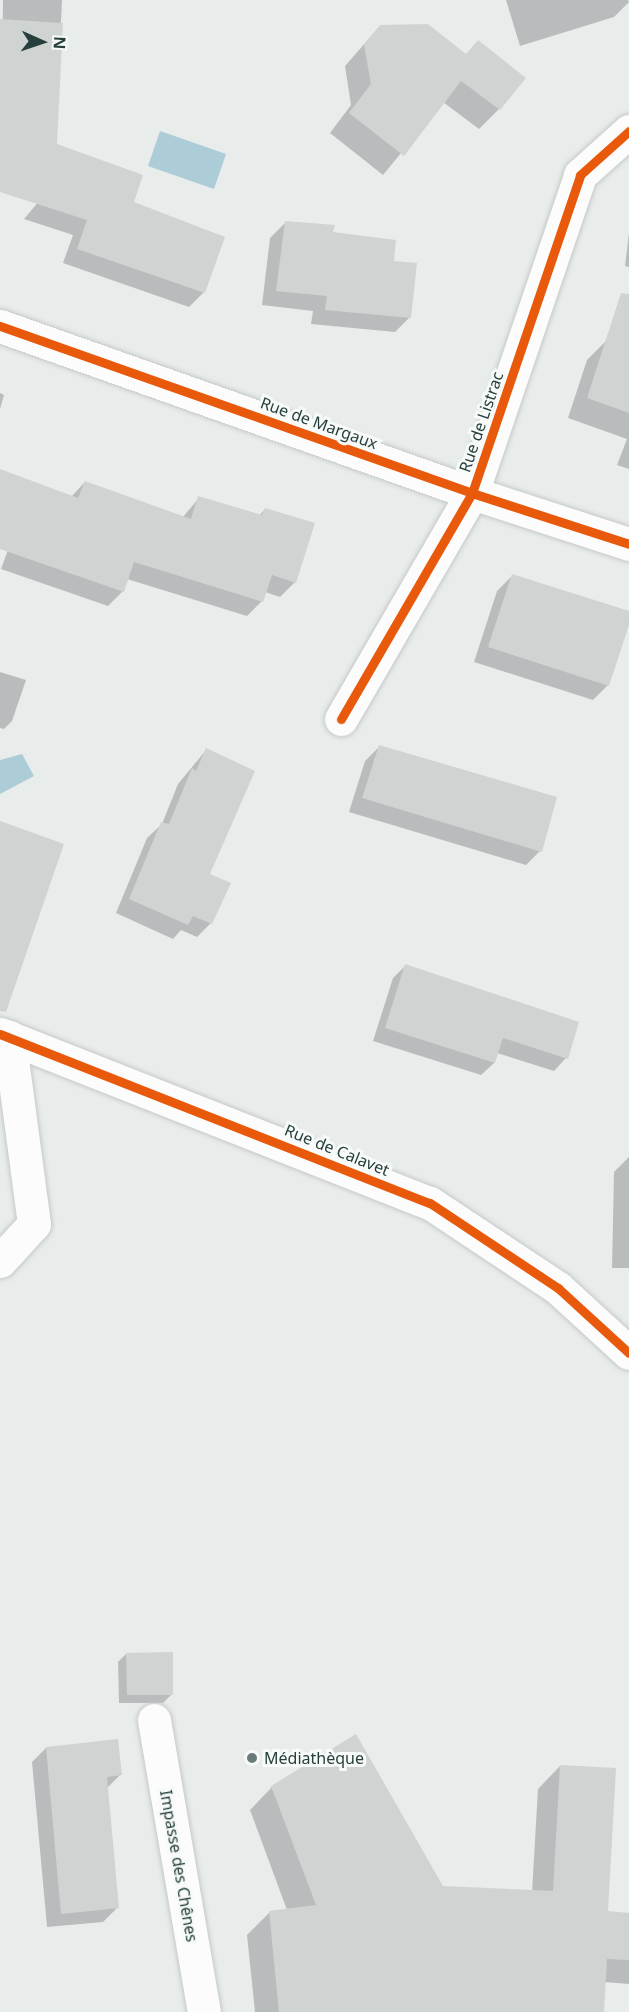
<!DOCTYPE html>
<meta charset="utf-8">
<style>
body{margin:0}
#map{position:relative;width:629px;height:2012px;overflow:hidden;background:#e8eceb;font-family:"Noto Sans",sans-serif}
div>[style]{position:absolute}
.water>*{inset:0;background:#acccd7}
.shadow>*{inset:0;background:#0003}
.building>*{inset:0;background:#cfd4d2}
.roads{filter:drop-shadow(0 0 2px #c5c9c8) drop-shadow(0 0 2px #c5c9c8)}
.minor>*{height:33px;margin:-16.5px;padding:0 16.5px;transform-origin:16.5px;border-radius:16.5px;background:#fcfcfc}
.cycleway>*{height:9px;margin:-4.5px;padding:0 4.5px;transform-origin:4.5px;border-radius:4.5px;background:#e8590c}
.dots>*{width:16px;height:16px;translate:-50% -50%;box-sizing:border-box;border:3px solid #f7faf9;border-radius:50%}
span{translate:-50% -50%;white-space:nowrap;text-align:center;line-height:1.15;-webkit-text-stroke:6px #f7faf9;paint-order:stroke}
.street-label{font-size:16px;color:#263f3c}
.poi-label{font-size:16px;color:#263f3c}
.left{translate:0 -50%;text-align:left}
.north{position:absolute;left:12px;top:12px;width:60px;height:60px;-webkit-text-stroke:4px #f7faf9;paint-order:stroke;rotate:93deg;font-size:16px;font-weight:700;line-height:24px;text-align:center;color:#263f3c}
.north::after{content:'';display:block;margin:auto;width:21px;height:27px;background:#263f3c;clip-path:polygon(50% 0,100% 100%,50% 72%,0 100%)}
</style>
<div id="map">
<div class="water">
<i style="clip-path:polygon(160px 131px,226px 154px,214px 189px,148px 166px)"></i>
<i style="clip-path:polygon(22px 754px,34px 776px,0 794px,0 760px)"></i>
</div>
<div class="shadow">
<i style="clip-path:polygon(3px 0,62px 0,55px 156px,0 170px)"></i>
<i style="clip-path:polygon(506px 0,628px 0,629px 2px,614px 17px,520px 46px)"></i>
<i style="clip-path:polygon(380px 26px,427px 26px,499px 109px,479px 129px,443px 102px,383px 175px,330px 133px,351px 105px,345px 66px)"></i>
<i style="clip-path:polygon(66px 169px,132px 203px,204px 292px,189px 307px,63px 263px,73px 235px,24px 219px)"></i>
<i style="clip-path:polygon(285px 223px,332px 234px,392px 262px,410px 317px,395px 332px,311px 324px,313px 311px,262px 305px,270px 238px)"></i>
<i style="clip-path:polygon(629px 233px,629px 267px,625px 266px)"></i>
<i style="clip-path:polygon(607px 340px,629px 347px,629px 469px,617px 465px,627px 439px,568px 418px,587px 360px)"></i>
<i style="clip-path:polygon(0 393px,4px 395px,0 409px)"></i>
<i style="clip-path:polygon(85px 482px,182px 518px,199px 498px,259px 516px,265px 509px,295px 582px,280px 597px,265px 592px,262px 601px,247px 616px,127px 579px,123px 591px,108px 606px,1px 569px,26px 500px,71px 497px)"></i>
<i style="clip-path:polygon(512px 576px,629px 613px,608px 685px,593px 700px,474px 662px,497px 591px)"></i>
<i style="clip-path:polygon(0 672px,26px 680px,12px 721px,4px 729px,0 728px)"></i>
<i style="clip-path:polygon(380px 746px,540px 851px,526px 865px,349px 812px,365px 761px)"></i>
<i style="clip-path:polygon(207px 749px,211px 923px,197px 937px,181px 930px,173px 939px,116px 913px,147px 838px,162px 824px,178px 784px)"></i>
<i style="clip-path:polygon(405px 966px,566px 1058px,554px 1071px,497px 1053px,494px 1063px,481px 1075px,373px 1041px,393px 978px)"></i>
<i style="clip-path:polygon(629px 1157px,629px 1268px,612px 1268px,614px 1172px)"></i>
<i style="clip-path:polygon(126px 1654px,171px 1695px,163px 1703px,119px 1703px,118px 1662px)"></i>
<i style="clip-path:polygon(46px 1748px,120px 1775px,107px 1788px,118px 1907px,103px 1922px,47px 1927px,32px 1762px)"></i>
<i style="clip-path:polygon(560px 1766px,606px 1913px,629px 1914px,629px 1984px,604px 1982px,602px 2012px,255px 2012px,247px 1935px,270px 1912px,287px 1910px,250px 1810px,272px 1787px,442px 1887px,532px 1892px,538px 1789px)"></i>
</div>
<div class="building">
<i style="clip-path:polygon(0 19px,63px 23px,57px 144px,143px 175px,134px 202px,225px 237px,205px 293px,77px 249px,87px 220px,0 192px)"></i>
<i style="clip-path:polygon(428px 24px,466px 54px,478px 40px,526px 78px,500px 110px,461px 81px,404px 156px,349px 113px,371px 84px,364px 45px,380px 25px)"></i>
<i style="clip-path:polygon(285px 221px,335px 225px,333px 232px,396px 240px,394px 261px,417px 263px,411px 318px,325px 310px,327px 296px,276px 291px)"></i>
<i style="clip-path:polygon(621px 293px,629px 294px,629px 413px,587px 398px)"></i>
<i style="clip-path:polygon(0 469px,78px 498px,85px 481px,191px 519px,198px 496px,262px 515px,265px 508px,315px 523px,296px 583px,272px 575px,263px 602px,134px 562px,124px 592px,0 549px)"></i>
<i style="clip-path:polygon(512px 574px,629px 611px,629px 625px,609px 686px,488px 647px)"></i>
<i style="clip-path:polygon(379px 745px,557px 797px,542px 852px,362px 798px)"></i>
<i style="clip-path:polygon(206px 748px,255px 771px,210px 874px,231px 883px,212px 924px,193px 916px,188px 925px,129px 899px,161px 822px,169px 824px,192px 768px,196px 771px)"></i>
<i style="clip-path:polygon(0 821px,64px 844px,6px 1012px,0 1011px)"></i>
<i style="clip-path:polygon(405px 964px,579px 1022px,568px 1059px,503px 1038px,495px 1063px,385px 1028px)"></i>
<i style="clip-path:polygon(173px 1652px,173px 1695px,127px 1695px,126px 1653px)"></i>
<i style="clip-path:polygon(356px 1734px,443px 1886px,553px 1891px,560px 1765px,616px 1768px,608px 1911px,629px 1913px,629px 1960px,607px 1959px,604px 2012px,279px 2012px,269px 1911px,316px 1905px,271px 1786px)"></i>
<i style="clip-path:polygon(118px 1739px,122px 1775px,107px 1777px,119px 1908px,61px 1914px,46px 1747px)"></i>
</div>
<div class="roads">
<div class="minor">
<i style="left:0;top:326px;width:501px;rotate:19.48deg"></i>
<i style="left:472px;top:493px;width:165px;rotate:18deg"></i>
<i style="left:341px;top:719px;width:261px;rotate:-59.9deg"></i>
<i style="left:472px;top:493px;width:336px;rotate:-71.2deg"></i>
<i style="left:580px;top:175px;width:66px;rotate:-41.9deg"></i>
<i style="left:0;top:1034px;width:462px;rotate:21.5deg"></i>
<i style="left:430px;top:1203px;width:154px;rotate:33.6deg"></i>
<i style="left:558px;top:1288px;width:96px;rotate:42.5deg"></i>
<i style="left:0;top:1261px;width:50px;rotate:-47.4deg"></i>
<i style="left:34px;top:1224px;width:189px;rotate:-97.6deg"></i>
<i style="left:154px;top:1720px;width:296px;rotate:80.3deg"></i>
</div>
</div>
<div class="cycleway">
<i style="left:0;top:326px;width:501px;rotate:19.48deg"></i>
<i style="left:472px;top:493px;width:165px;rotate:18deg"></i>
<i style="left:341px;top:719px;width:261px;rotate:-59.9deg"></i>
<i style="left:472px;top:493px;width:336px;rotate:-71.2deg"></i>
<i style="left:580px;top:175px;width:66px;rotate:-41.9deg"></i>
<i style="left:0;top:1034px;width:462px;rotate:21.5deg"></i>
<i style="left:430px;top:1203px;width:154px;rotate:33.6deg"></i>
<i style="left:558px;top:1288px;width:96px;rotate:42.5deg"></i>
</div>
<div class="dots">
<i style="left:252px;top:1758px;background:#6a7c79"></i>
</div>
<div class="street-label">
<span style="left:481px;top:422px;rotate:-71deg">Rue de Listrac</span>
<span style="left:319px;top:423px;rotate:20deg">Rue de Margaux</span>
<span style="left:337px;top:1150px;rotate:22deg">Rue de Calavet</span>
<span style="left:179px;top:1866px;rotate:80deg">Impasse des Chênes</span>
</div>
<div class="poi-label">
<span class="left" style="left:264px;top:1758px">Médiathèque</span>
</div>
<div class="north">N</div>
</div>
